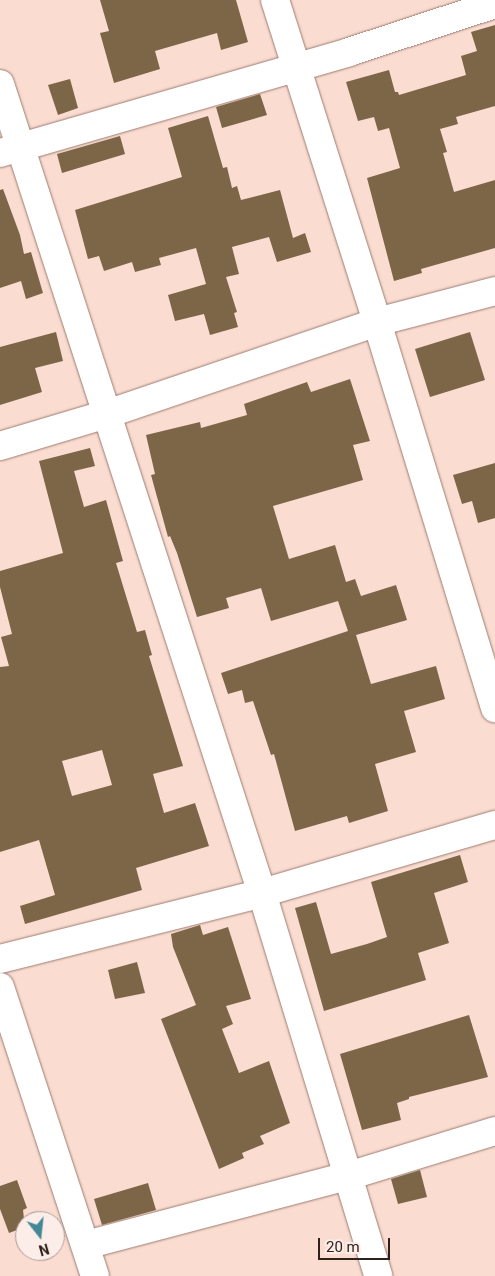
<!DOCTYPE html>
<style>
body{margin:0}
#map{position:relative;width:495px;height:1276px;overflow:hidden;background:#fadcd1;font-family:Roboto,sans-serif}
div>[style]{position:absolute}
.building>*{inset:0;background:#7c6647}
.roads{filter:drop-shadow(0 0 1px #9d7c6f) drop-shadow(0 0 1px #9d7c6f)}
.minor>*{height:28px;margin:-14px;padding:0 14px;transform-origin:14px;border-radius:14px;background:#fff}
span{translate:-50% -50%;white-space:nowrap;text-align:center;line-height:1.15;-webkit-text-stroke:5px #fdede8;paint-order:stroke}
.north{position:absolute;left:15px;top:1211px;width:50px;height:50px;box-sizing:border-box;background:#fdede8;border:1px solid #aa9b96;border-radius:50%;rotate:164deg;font-size:14px;font-weight:700;line-height:20px;text-align:center;color:#2e201b}
.north::after{content:'';display:block;margin:auto;width:18px;height:22px;background:#448896;clip-path:polygon(50% 0,100% 100%,50% 72%,0 100%)}
.scale{position:absolute;left:318px;top:1238px;width:72px;height:22px;box-sizing:border-box;border:2px solid #2e201b;border-top:0;padding-left:6px;font-size:15px;line-height:18px;white-space:nowrap;color:#2e201b;-webkit-text-stroke:4px #fdede8;paint-order:stroke}
</style>
<div id="map">
<div class="building">
<i style="clip-path:polygon(100px 0,236px 0,248px 42px,221px 50px,217px 33px,155px 51px,160px 69px,114px 83px,100px 33px,109px 31px)"></i>
<i style="clip-path:polygon(495px 25px,495px 106px,456px 117px,458px 124px,440px 129px,447px 152px,443px 153px,454px 192px,495px 180px,495px 248px,421px 269px,422px 273px,394px 281px,367px 178px,400px 168px,389px 128px,378px 131px,374px 117px,358px 121px,346px 82px,389px 70px,395px 92px,398px 92px,399px 95px,466px 75px,461px 56px,477px 51px,471px 32px)"></i>
<i style="clip-path:polygon(70px 79px,78px 108px,58px 115px,48px 85px)"></i>
<i style="clip-path:polygon(260px 94px,267px 115px,222px 128px,216px 107px)"></i>
<i style="clip-path:polygon(208px 116px,223px 168px,227px 167px,232px 188px,237px 186px,241px 200px,280px 190px,293px 238px,305px 233px,311px 252px,277px 262px,269px 237px,232px 247px,239px 274px,226px 277px,237px 312px,234px 313px,238px 327px,210px 335px,204px 314px,175px 321px,168px 295px,206px 284px,196px 248px,159px 258px,161px 265px,135px 272px,132px 262px,104px 271px,99px 256px,88px 259px,75px 210px,182px 177px,168px 128px)"></i>
<i style="clip-path:polygon(120px 136px,125px 154px,62px 173px,57px 154px)"></i>
<i style="clip-path:polygon(3px 189px,20px 235px,24px 254px,31px 252px,43px 293px,26px 299px,21px 281px,0 288px,0 190px)"></i>
<i style="clip-path:polygon(56px 332px,63px 361px,35px 368px,42px 392px,0 405px,0 347px)"></i>
<i style="clip-path:polygon(470px 332px,485px 380px,430px 397px,415px 349px)"></i>
<i style="clip-path:polygon(350px 379px,370px 441px,353px 445px,363px 480px,273px 506px,289px 559px,335px 545px,346px 582px,355px 579px,361px 596px,396px 585px,407px 620px,356px 635px,371px 684px,436px 666px,445px 699px,404px 711px,416px 752px,375px 764px,388px 811px,349px 823px,347px 816px,295px 831px,274px 754px,271px 755px,253px 701px,245px 703px,242px 690px,228px 694px,221px 673px,348px 631px,338px 601px,271px 621px,261px 588px,226px 598px,229px 608px,197px 617px,177px 553px,170px 536px,168px 537px,151px 475px,155px 474px,146px 435px,200px 422px,201px 428px,247px 415px,244px 404px,307px 382px,311px 392px)"></i>
<i style="clip-path:polygon(evenodd,90px 448px,95px 466px,74px 471px,84px 507px,106px 500px,123px 561px,116px 563px,137px 632px,145px 630px,152px 655px,149px 656px,183px 766px,153px 774px,164px 813px,195px 803px,209px 846px,136px 868px,142px 890px,25px 924px,20px 906px,55px 895px,39px 840px,0 852px,0 667px,9px 666px,1px 637px,12px 634px,0 587px,0 571px,63px 553px,39px 461px,90px 448px,102px 750px,112px 785px,72px 796px,62px 761px,102px 750px)"></i>
<i style="clip-path:polygon(495px 463px,495px 518px,478px 523px,472px 501px,462px 504px,453px 475px)"></i>
<i style="clip-path:polygon(460px 855px,468px 882px,434px 893px,449px 943px,418px 953px,426px 980px,324px 1011px,295px 908px,316px 902px,331px 954px,367px 944px,387px 937px,371px 882px)"></i>
<i style="clip-path:polygon(200px 925px,203px 935px,228px 927px,251px 999px,226px 1006px,233px 1024px,222px 1029px,239px 1073px,269px 1061px,290px 1123px,260px 1136px,264px 1144px,242px 1153px,244px 1158px,219px 1169px,161px 1019px,196px 1005px,173px 947px,171px 934px)"></i>
<i style="clip-path:polygon(137px 962px,145px 993px,115px 999px,108px 970px)"></i>
<i style="clip-path:polygon(469px 1015px,488px 1077px,409px 1097px,409px 1099px,397px 1103px,401px 1120px,362px 1130px,340px 1054px)"></i>
<i style="clip-path:polygon(420px 1170px,427px 1197px,398px 1204px,391px 1179px)"></i>
<i style="clip-path:polygon(17px 1180px,27px 1208px,23px 1210px,25px 1227px,9px 1233px,0 1209px,0 1186px)"></i>
<i style="clip-path:polygon(148px 1183px,156px 1210px,102px 1225px,94px 1199px)"></i>
</div>
<div class="roads">
<div class="minor">
<i style="left:275px;top:0;width:338px;rotate:72.4deg"></i>
<i style="left:377px;top:322px;width:404px;rotate:73deg"></i>
<i style="left:0;top:84px;width:850px;rotate:72.06deg"></i>
<i style="left:262px;top:893px;width:400px;rotate:73.1deg"></i>
<i style="left:0;top:153px;width:363px;rotate:-16.1deg"></i>
<i style="left:349px;top:52px;width:154px;rotate:-18.2deg"></i>
<i style="left:0;top:446px;width:112px;rotate:-16.7deg"></i>
<i style="left:107px;top:414px;width:285px;rotate:-18.8deg"></i>
<i style="left:377px;top:322px;width:122px;rotate:-14.7deg"></i>
<i style="left:0;top:959px;width:270px;rotate:-14.1deg"></i>
<i style="left:262px;top:893px;width:243px;rotate:-16.3deg"></i>
<i style="left:0;top:987px;width:304px;rotate:71.8deg"></i>
<i style="left:86px;top:1245px;width:271px;rotate:-14.8deg"></i>
<i style="left:348px;top:1176px;width:154px;rotate:-17deg"></i>
</div>
</div>
<div class="north">N</div>
<div class="scale">20 m</div>
</div>
